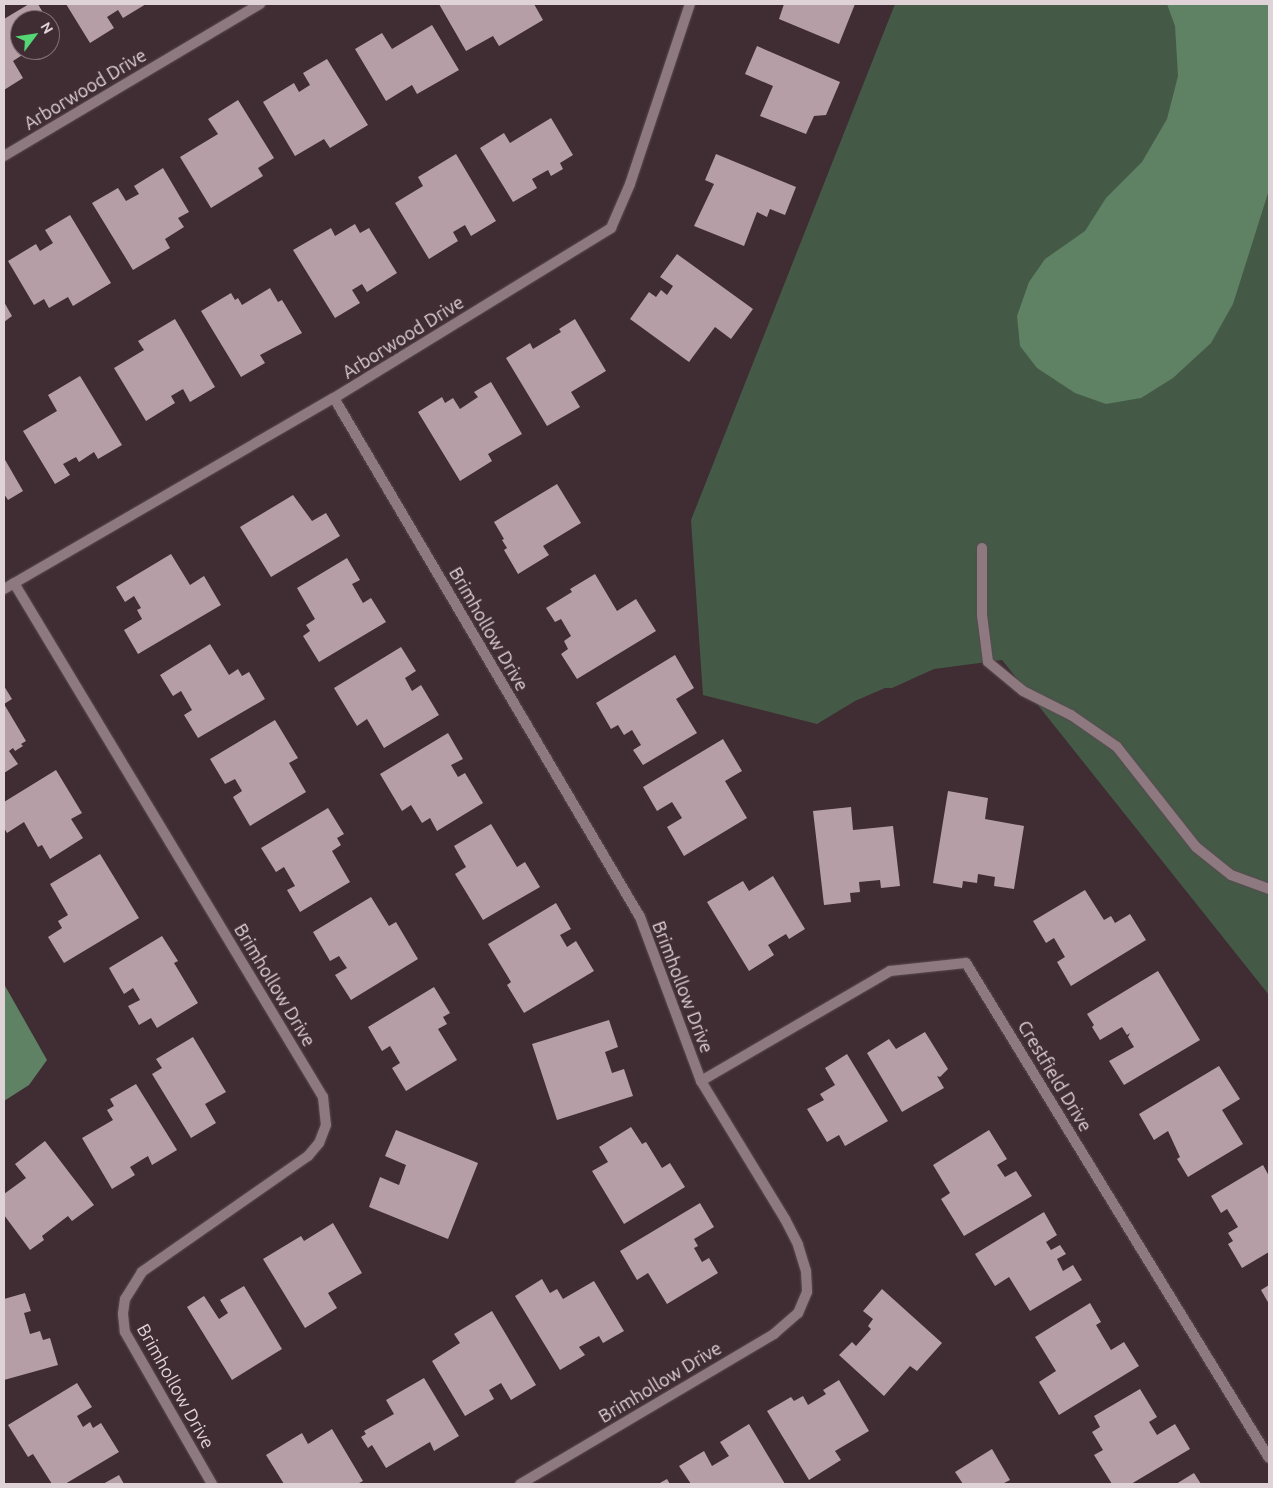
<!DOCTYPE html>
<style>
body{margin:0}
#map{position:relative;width:1273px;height:1488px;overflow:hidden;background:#402d34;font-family:Ubuntu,sans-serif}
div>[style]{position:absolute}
.green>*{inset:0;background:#445a47}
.water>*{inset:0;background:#5f8164}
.building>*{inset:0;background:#b69ea6}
.roads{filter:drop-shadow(0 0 1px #5a4a51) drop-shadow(0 0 1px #5a4a51)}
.lane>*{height:10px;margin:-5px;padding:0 5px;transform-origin:5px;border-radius:5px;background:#8f7980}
.street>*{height:10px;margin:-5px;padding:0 5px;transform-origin:5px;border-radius:5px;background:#8f7980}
span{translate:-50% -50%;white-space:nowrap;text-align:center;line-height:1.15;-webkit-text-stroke:5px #402d34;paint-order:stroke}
.street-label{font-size:18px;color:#e0d3d8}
.frame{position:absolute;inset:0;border:5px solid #e0d3d8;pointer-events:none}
.north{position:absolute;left:10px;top:10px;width:50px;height:50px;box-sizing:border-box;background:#402d34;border:1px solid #806f76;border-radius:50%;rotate:59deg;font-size:14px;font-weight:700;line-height:20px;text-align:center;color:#e0d3d8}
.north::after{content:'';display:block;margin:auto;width:18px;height:22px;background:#53d673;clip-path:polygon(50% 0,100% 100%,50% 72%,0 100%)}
</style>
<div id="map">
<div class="green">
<i style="clip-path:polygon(895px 4px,1269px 4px,1269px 995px,1002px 660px,934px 669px,892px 688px,885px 688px,855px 701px,817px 724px,703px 695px,691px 520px)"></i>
</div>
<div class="water">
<i style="clip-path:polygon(1167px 4px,1269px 4px,1269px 190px,1233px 304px,1211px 343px,1173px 378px,1141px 398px,1106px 404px,1075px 393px,1037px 368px,1020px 346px,1017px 316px,1029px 282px,1045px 259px,1085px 231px,1106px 198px,1142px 162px,1167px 119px,1178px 76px,1175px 26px)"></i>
<i style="clip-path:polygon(4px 984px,47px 1060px,29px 1085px,4px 1101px)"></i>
</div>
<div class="building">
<i style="clip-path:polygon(29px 4px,38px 4px,47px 20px,20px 20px,20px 50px,30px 50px,13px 61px,23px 78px,4px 90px,4px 19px)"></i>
<i style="clip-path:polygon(66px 4px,146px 4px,123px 18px,118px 10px,107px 17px,114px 28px,90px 43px)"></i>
<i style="clip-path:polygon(439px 4px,534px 4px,543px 20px,499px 46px,493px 36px,466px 51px)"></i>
<i style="clip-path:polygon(784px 4px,855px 4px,839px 44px,779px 19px)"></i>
<i style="clip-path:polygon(50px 24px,59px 39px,50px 44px)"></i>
<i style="clip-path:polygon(432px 25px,459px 70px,417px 94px,412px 85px,386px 101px,355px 49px,382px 33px,392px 49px)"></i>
<i style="clip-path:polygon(757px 46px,840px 82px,826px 115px,814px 116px,806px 134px,760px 116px,773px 86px,745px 74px)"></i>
<i style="clip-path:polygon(327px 59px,368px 125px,330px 148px,324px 139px,295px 156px,263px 102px,294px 83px,299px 92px,310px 85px,303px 73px)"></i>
<i style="clip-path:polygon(238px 100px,274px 158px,258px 168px,263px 176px,211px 208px,180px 157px,218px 134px,208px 119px)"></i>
<i style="clip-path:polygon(551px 118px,573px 155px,560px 163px,563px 169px,551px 176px,548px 170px,532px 179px,537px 188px,513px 202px,480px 148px,504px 133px,510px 143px)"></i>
<i style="clip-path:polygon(456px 154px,496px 221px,471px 236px,465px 225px,453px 232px,458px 241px,429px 259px,395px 203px,423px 186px,418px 177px)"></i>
<i style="clip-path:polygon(716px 154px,796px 187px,785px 215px,770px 209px,767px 217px,757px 212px,744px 246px,694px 226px,714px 184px,705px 180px)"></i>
<i style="clip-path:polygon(163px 168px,189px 212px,178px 218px,184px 227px,165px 239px,170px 248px,133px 270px,92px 203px,118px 188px,126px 201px,139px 194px,134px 186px)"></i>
<i style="clip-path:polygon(70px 215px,111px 283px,73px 306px,68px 297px,49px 308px,44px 299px,34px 305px,8px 261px,36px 244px,40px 251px,53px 243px,45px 230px)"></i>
<i style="clip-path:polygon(355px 224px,360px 233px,369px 228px,397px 273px,367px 292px,362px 284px,352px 290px,360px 303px,335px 318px,293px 250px,331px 228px,335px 236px)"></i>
<i style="clip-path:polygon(677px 254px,753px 309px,731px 339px,715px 327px,689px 362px,630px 319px,649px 292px,656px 297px,661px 290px,667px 295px,673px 286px,660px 277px)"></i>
<i style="clip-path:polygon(270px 288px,278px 302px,282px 300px,302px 333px,260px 355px,265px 363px,241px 377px,201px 311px,231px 293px,235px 300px,238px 298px,242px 305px)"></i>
<i style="clip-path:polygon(4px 302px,12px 316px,4px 322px)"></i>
<i style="clip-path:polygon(175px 319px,215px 387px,190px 402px,183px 389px,171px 396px,175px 403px,146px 421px,114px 368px,144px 350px,138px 341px)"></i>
<i style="clip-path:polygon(575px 319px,606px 371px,571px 392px,580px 407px,547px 426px,506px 358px,530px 343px,533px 349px,561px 332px,559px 329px)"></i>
<i style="clip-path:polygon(80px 376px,122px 445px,98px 459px,94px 452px,79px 462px,76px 457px,63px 464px,70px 475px,55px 484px,23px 431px,57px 411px,48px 395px)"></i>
<i style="clip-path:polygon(491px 382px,522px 434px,488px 454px,492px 461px,460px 481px,418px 412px,442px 397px,445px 403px,453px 398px,460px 409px,478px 397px,474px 392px)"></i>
<i style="clip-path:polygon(4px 458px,23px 491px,8px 500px,4px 494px)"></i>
<i style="clip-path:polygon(557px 484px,581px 523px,543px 546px,549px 555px,518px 574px,504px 550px,507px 548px,502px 540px,504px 539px,494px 522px)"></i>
<i style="clip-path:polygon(293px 495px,312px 521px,326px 513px,340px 536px,271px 577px,240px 527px)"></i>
<i style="clip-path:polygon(171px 554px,190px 585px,204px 576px,221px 605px,138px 654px,124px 630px,142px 619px,137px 610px,141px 608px,134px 596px,125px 602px,116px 587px)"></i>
<i style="clip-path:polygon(347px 558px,360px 580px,352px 584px,363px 603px,371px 598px,386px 622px,319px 662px,303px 636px,310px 631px,306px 625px,315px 619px,297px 588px)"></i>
<i style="clip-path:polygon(595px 574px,617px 611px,636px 599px,656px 631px,577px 679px,561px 654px,568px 649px,564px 641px,571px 636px,561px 619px,555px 622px,546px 608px,572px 592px,570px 589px)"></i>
<i style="clip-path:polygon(210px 644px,229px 675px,238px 669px,242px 676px,249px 672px,265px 699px,198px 738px,184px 715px,192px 710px,181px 691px,173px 696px,160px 675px)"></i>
<i style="clip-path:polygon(401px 647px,416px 671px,405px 678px,412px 691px,421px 685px,439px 715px,384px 748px,367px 719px,357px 726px,334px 688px)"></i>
<i style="clip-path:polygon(675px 655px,694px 688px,676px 699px,697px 733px,643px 765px,633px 750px,641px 745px,632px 730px,624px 735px,618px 725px,611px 729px,596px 703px)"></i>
<i style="clip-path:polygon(4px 686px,12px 699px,4px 704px)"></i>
<i style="clip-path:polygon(4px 704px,26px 741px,21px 744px,23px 746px,15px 751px,13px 748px,9px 751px,18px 764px,4px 773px)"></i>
<i style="clip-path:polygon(275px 720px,298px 758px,289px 763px,306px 792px,250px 826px,233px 797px,242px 791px,235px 779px,225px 784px,210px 759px)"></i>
<i style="clip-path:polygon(448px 733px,463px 759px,451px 765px,458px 777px,465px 773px,483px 803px,437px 831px,430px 818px,422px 823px,411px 805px,402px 811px,380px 774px)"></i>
<i style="clip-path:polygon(723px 739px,742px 771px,725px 781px,747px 818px,684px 856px,667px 827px,682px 818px,672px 802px,657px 811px,643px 787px)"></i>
<i style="clip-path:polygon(56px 770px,82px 813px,71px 819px,83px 838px,50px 859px,42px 845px,38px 847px,24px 822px,7px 833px,4px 828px,4px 802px)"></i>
<i style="clip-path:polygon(948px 791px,988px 798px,985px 819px,1024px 826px,1014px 889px,994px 886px,995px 877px,978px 874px,977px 883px,963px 881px,962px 888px,933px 883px)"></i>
<i style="clip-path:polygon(851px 807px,853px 830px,893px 826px,900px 886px,881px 888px,880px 880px,859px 882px,860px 892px,850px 893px,851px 902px,824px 905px,813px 811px)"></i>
<i style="clip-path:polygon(328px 808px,344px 834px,337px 838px,341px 845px,332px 851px,350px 882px,300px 912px,287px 890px,295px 886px,284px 867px,276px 872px,261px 848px)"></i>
<i style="clip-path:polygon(491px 824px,517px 867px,525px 862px,540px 887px,483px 920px,455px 874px,466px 867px,454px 846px)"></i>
<i style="clip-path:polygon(100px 854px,139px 918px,64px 963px,48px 937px,62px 928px,58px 921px,68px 915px,50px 884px)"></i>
<i style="clip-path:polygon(773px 876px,805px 929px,789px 939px,786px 934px,768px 945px,774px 955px,749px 971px,707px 902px,743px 881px,749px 891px)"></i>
<i style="clip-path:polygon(1085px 890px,1104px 920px,1111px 916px,1115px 923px,1130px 914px,1146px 940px,1071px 986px,1057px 962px,1065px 957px,1054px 938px,1046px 943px,1033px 921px)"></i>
<i style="clip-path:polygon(371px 897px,389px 926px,396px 922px,418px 959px,351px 1000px,335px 975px,347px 968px,339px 956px,330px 961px,313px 932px)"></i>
<i style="clip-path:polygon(556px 903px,571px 929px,560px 935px,567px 947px,576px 941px,594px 971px,524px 1013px,507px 985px,511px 982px,488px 944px)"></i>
<i style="clip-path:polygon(162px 936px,178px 961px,174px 963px,198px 1003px,157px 1028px,151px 1018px,139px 1025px,128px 1006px,140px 1000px,133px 988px,124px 994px,109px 968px)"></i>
<i style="clip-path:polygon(1158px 971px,1200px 1040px,1124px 1085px,1109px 1061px,1134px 1047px,1128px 1037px,1130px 1033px,1127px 1035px,1122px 1027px,1100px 1040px,1092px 1027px,1094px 1025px,1087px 1014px)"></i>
<i style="clip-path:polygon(434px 987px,450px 1013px,443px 1017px,447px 1024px,438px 1029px,457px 1060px,406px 1091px,392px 1068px,400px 1063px,390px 1046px,382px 1051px,368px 1027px)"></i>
<i style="clip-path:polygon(609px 1020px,618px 1047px,605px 1052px,612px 1073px,624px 1069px,633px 1096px,557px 1120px,532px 1044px)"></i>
<i style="clip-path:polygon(925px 1032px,948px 1069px,940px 1077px,937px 1076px,944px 1088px,902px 1112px,867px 1053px,889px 1039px,896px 1049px)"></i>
<i style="clip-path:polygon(193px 1037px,226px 1092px,205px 1104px,216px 1123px,191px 1138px,152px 1074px,162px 1068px,156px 1059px)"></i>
<i style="clip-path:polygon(847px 1054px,888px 1121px,845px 1146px,839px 1135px,827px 1142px,807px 1109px,824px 1100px,820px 1094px,835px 1085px,825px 1068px)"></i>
<i style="clip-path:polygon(1219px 1066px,1240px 1099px,1222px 1110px,1243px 1144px,1188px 1177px,1177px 1159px,1180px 1157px,1168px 1131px,1154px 1140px,1139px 1114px)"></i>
<i style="clip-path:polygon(136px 1084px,177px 1150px,152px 1165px,148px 1156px,130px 1167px,135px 1175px,112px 1189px,82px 1138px,113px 1120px,107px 1110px,114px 1106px,110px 1099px)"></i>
<i style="clip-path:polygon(631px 1127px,642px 1144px,646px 1142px,662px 1168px,670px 1163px,685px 1187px,624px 1224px,592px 1171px,608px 1162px,599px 1147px)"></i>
<i style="clip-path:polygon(396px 1130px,478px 1163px,448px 1239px,369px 1207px,380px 1177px,399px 1185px,406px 1165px,385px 1156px)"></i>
<i style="clip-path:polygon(989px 1130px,1007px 1159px,997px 1165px,1005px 1177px,1016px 1171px,1032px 1196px,964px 1236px,941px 1199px,950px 1193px,933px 1165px)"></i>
<i style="clip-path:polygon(45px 1141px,94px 1205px,72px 1221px,68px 1216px,42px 1236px,44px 1240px,30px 1250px,4px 1215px,4px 1194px,26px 1178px,15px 1164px)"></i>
<i style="clip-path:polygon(1263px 1165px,1269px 1176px,1269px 1252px,1242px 1268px,1228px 1244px,1233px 1241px,1228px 1233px,1238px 1227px,1227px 1209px,1221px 1213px,1211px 1196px)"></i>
<i style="clip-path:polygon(700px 1203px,714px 1227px,694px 1239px,698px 1246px,694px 1248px,702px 1262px,709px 1258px,718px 1273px,667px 1304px,648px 1273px,637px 1280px,620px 1251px)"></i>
<i style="clip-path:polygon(1044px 1212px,1057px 1235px,1046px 1242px,1051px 1250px,1060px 1245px,1066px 1254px,1057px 1259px,1063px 1271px,1073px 1265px,1082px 1280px,1030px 1311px,1009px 1277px,995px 1286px,975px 1254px)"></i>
<i style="clip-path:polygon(333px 1223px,362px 1273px,328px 1293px,337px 1308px,305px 1328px,263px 1259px,301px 1236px,304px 1241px)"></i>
<i style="clip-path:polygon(542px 1279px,550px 1293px,557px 1289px,563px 1299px,594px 1281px,624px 1331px,603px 1343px,599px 1336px,579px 1347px,585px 1355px,560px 1370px,515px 1296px)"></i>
<i style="clip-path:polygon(1269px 1285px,1269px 1304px,1261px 1290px)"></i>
<i style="clip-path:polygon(244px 1286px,282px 1349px,232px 1380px,187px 1307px,204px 1296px,219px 1319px,228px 1313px,220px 1300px)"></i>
<i style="clip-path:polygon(882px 1289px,942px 1343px,917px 1371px,910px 1366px,884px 1396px,839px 1355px,852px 1342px,856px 1346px,871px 1329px,868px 1326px,873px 1319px,863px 1311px)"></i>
<i style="clip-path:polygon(25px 1293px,31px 1311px,24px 1313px,30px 1334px,40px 1331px,43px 1340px,50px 1338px,58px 1365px,4px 1380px,4px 1299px)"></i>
<i style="clip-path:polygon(1090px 1303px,1101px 1322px,1096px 1325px,1111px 1350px,1124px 1342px,1139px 1366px,1059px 1415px,1039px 1382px,1056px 1371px,1035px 1337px)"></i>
<i style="clip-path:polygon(492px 1311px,536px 1385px,511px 1400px,501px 1383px,489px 1390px,494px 1399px,465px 1416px,432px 1361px,460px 1343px,454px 1334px)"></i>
<i style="clip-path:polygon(424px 1378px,459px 1436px,434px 1451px,430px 1442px,386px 1468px,372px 1445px,368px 1448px,361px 1437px,366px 1434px,364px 1431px,394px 1414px,386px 1400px)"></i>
<i style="clip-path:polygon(839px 1380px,869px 1431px,835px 1451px,841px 1460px,809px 1480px,767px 1411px,791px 1397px,794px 1401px,803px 1396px,808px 1405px,826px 1394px,823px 1390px)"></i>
<i style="clip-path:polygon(77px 1383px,92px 1407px,77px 1416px,83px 1427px,90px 1422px,93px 1428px,101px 1423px,119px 1452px,65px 1484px,52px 1484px,33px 1454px,28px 1457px,8px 1425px)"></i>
<i style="clip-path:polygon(1140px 1389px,1157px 1417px,1149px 1422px,1157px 1435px,1175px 1424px,1190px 1449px,1131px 1484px,1112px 1484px,1094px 1455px,1103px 1450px,1092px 1432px,1100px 1427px,1094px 1416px)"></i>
<i style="clip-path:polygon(749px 1424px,785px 1484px,691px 1484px,679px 1466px,704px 1451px,712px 1466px,729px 1456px,720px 1442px)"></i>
<i style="clip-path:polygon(332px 1429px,363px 1481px,357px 1484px,284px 1484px,266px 1455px,302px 1433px,308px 1444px)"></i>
<i style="clip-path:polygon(992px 1449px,1010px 1480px,1002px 1484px,963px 1484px,955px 1472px)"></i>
<i style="clip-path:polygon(1194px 1473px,1201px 1484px,1176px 1484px)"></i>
<i style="clip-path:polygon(119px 1475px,124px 1484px,103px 1484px)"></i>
<i style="clip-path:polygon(667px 1479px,670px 1484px,658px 1484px)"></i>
</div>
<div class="roads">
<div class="lane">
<i style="left:982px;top:548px;width:67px;rotate:90deg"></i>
<i style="left:982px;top:615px;width:47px;rotate:82.7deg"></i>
<i style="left:988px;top:662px;width:45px;rotate:39.6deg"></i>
<i style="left:1023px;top:691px;width:54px;rotate:26.6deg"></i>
<i style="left:1071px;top:715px;width:56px;rotate:34.8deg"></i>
<i style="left:1117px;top:747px;width:127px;rotate:51.7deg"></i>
<i style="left:1196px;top:847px;width:45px;rotate:38.7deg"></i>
<i style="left:1231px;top:875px;width:40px;rotate:20.2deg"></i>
</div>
<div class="street">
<i style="left:4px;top:156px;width:298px;rotate:-30.7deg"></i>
<i style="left:334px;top:398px;width:602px;rotate:59.48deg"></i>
<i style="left:640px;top:917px;width:175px;rotate:69.6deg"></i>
<i style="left:701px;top:1081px;width:162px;rotate:58.7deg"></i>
<i style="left:785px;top:1219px;width:29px;rotate:63deg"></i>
<i style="left:798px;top:1245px;width:27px;rotate:73deg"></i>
<i style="left:806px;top:1271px;width:21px;rotate:87deg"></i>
<i style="left:807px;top:1292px;width:23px;rotate:113deg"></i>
<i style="left:798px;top:1313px;width:32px;rotate:139deg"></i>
<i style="left:774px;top:1334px;width:295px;rotate:149.4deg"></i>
<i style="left:14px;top:583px;width:600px;rotate:58.99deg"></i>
<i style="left:323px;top:1097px;width:28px;rotate:84deg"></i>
<i style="left:326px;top:1125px;width:19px;rotate:111deg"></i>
<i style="left:319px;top:1143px;width:17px;rotate:130deg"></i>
<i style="left:308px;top:1156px;width:203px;rotate:145.1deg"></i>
<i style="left:142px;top:1272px;width:32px;rotate:122deg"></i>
<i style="left:125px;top:1299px;width:15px;rotate:98deg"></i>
<i style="left:123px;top:1314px;width:18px;rotate:84deg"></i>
<i style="left:125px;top:1332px;width:175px;rotate:60.2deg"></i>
<i style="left:4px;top:589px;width:381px;rotate:-30.1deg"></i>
<i style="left:334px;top:398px;width:325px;rotate:-31.5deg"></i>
<i style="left:611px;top:228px;width:48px;rotate:-66.6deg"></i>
<i style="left:630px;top:184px;width:190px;rotate:-71.6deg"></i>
<i style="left:701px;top:1081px;width:219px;rotate:-30.2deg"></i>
<i style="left:890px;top:971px;width:76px;rotate:-6deg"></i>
<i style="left:966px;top:963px;width:580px;rotate:58.53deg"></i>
</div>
</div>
<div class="street-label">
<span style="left:85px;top:89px;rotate:-31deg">Arborwood Drive</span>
<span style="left:403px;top:337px;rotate:-32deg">Arborwood Drive</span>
<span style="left:489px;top:629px;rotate:60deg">Brimhollow Drive</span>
<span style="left:275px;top:985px;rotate:59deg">Brimhollow Drive</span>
<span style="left:683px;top:987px;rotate:69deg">Brimhollow Drive</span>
<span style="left:1055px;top:1076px;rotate:59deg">Crestfield Drive</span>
<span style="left:660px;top:1382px;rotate:-31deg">Brimhollow Drive</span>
<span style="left:176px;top:1386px;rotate:61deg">Brimhollow Drive</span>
</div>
<div class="frame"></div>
<div class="north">N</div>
</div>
